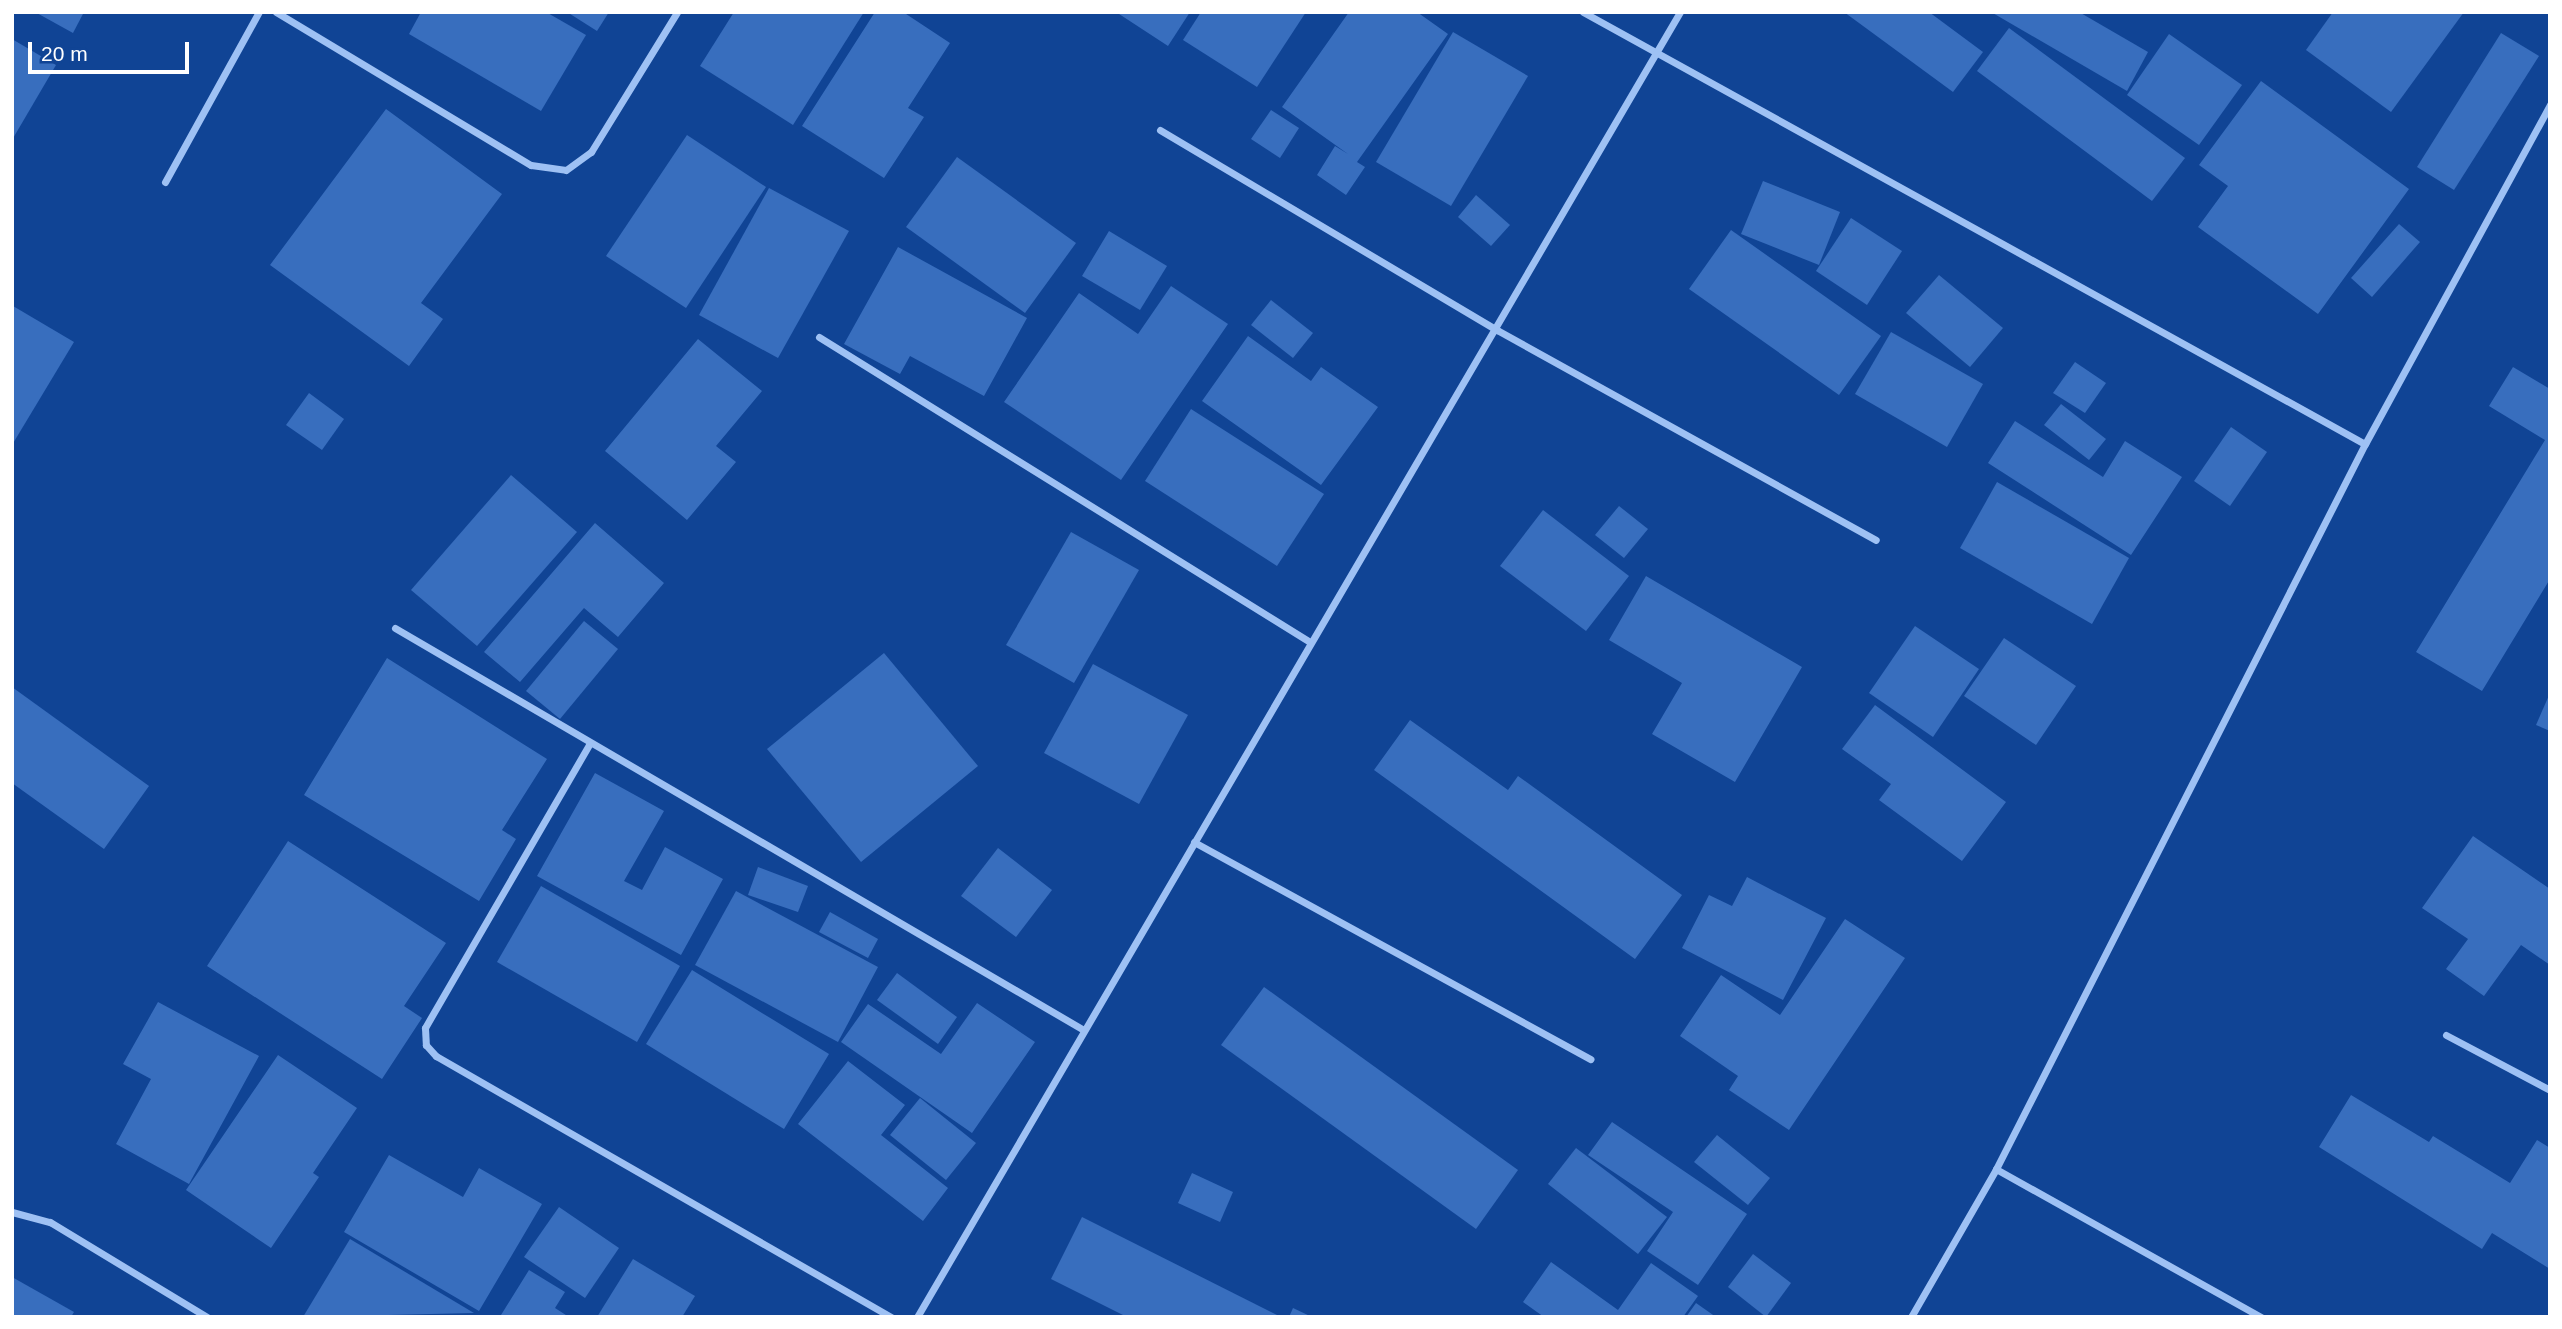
<!DOCTYPE html>
<style>
body{margin:0}
#map{position:relative;width:2562px;height:1329px;overflow:hidden;background:#104495;font-family:Helvetica,sans-serif}
div>[style]{position:absolute}
.building>*{inset:0;background:#386ebe}
.minor>*{height:7px;margin:-3.5px;padding:0 3.5px;transform-origin:3.5px;border-radius:3.5px;background:#9ec1f4}
span{translate:-50% -50%;white-space:nowrap;text-align:center;line-height:1.15;-webkit-text-stroke:5px #104495;paint-order:stroke}
.frame{position:absolute;inset:0;border:14px solid #fff;pointer-events:none}
.scale{position:absolute;left:28px;top:42px;width:161px;height:32px;box-sizing:border-box;border:4px solid #fff;border-top:0;padding-left:9px;font-size:21px;line-height:24px;white-space:nowrap;color:#fff;-webkit-text-stroke:5px #104495;paint-order:stroke}
</style>
<div id="map">
<div class="building">
<i style="clip-path:polygon(35px 12px,84px 12px,73px 33px)"></i>
<i style="clip-path:polygon(421px 12px,546px 12px,586px 35px,541px 111px,409px 34px)"></i>
<i style="clip-path:polygon(567px 12px,609px 12px,597px 31px)"></i>
<i style="clip-path:polygon(734px 12px,864px 12px,793px 125px,700px 66px)"></i>
<i style="clip-path:polygon(875px 12px,903px 12px,950px 43px,908px 108px,924px 117px,884px 178px,802px 126px)"></i>
<i style="clip-path:polygon(1116px 12px,1190px 12px,1168px 46px)"></i>
<i style="clip-path:polygon(1201px 12px,1306px 12px,1257px 87px,1183px 40px)"></i>
<i style="clip-path:polygon(1349px 12px,1417px 12px,1448px 34px,1357px 162px,1365px 167px,1346px 195px,1317px 175px,1335px 146px,1348px 154px,1282px 107px)"></i>
<i style="clip-path:polygon(1844px 12px,1929px 12px,1983px 52px,1953px 92px)"></i>
<i style="clip-path:polygon(1991px 12px,2079px 12px,2148px 52px,2127px 91px)"></i>
<i style="clip-path:polygon(2333px 12px,2464px 12px,2391px 112px,2306px 50px)"></i>
<i style="clip-path:polygon(2009px 28px,2185px 158px,2152px 201px,1977px 71px)"></i>
<i style="clip-path:polygon(1453px 32px,1528px 76px,1451px 206px,1376px 162px)"></i>
<i style="clip-path:polygon(2501px 33px,2539px 56px,2454px 190px,2417px 167px)"></i>
<i style="clip-path:polygon(2169px 34px,2242px 85px,2199px 145px,2127px 95px)"></i>
<i style="clip-path:polygon(12px 39px,56px 65px,12px 140px)"></i>
<i style="clip-path:polygon(2261px 81px,2409px 189px,2318px 314px,2198px 227px,2228px 186px,2199px 165px)"></i>
<i style="clip-path:polygon(386px 109px,502px 194px,421px 303px,443px 319px,409px 366px,270px 265px)"></i>
<i style="clip-path:polygon(1271px 110px,1299px 128px,1280px 158px,1251px 139px)"></i>
<i style="clip-path:polygon(687px 135px,766px 187px,686px 308px,606px 256px)"></i>
<i style="clip-path:polygon(957px 157px,1076px 243px,1025px 313px,906px 227px)"></i>
<i style="clip-path:polygon(1763px 181px,1840px 212px,1819px 265px,1741px 234px)"></i>
<i style="clip-path:polygon(769px 188px,849px 231px,778px 358px,699px 315px)"></i>
<i style="clip-path:polygon(1476px 195px,1510px 225px,1491px 246px,1458px 217px)"></i>
<i style="clip-path:polygon(1851px 218px,1902px 251px,1867px 305px,1816px 271px)"></i>
<i style="clip-path:polygon(2399px 224px,2420px 242px,2372px 297px,2351px 278px)"></i>
<i style="clip-path:polygon(1731px 230px,1881px 336px,1839px 395px,1689px 289px)"></i>
<i style="clip-path:polygon(1109px 231px,1167px 266px,1140px 310px,1082px 276px)"></i>
<i style="clip-path:polygon(898px 247px,1027px 318px,984px 396px,910px 356px,900px 374px,844px 344px)"></i>
<i style="clip-path:polygon(1939px 275px,2003px 328px,1970px 367px,1906px 313px)"></i>
<i style="clip-path:polygon(1171px 286px,1228px 324px,1121px 480px,1004px 402px,1079px 293px,1138px 334px)"></i>
<i style="clip-path:polygon(1271px 300px,1313px 333px,1293px 358px,1251px 325px)"></i>
<i style="clip-path:polygon(13px 306px,74px 342px,12px 445px,12px 308px)"></i>
<i style="clip-path:polygon(1891px 332px,1983px 384px,1947px 447px,1855px 394px)"></i>
<i style="clip-path:polygon(1248px 336px,1311px 381px,1321px 367px,1378px 407px,1321px 485px,1202px 401px)"></i>
<i style="clip-path:polygon(698px 339px,762px 391px,716px 446px,736px 462px,687px 520px,605px 451px)"></i>
<i style="clip-path:polygon(2075px 362px,2106px 383px,2085px 413px,2053px 393px)"></i>
<i style="clip-path:polygon(2513px 367px,2550px 389px,2550px 579px,2482px 691px,2416px 652px,2545px 440px,2489px 406px)"></i>
<i style="clip-path:polygon(309px 393px,344px 419px,322px 450px,286px 425px)"></i>
<i style="clip-path:polygon(2061px 404px,2106px 439px,2089px 460px,2044px 425px)"></i>
<i style="clip-path:polygon(1191px 409px,1324px 494px,1277px 566px,1145px 481px)"></i>
<i style="clip-path:polygon(2015px 421px,2103px 477px,2125px 441px,2182px 477px,2131px 555px,1988px 463px)"></i>
<i style="clip-path:polygon(2231px 427px,2267px 452px,2230px 506px,2194px 481px)"></i>
<i style="clip-path:polygon(511px 475px,577px 532px,477px 646px,411px 590px)"></i>
<i style="clip-path:polygon(1997px 482px,2129px 558px,2092px 624px,1960px 548px)"></i>
<i style="clip-path:polygon(1619px 506px,1648px 529px,1624px 558px,1595px 535px)"></i>
<i style="clip-path:polygon(1543px 510px,1629px 576px,1586px 631px,1500px 566px)"></i>
<i style="clip-path:polygon(595px 523px,664px 583px,618px 637px,584px 608px,520px 682px,484px 652px)"></i>
<i style="clip-path:polygon(1071px 532px,1139px 570px,1074px 683px,1006px 645px)"></i>
<i style="clip-path:polygon(1646px 576px,1802px 667px,1735px 782px,1652px 734px,1682px 683px,1609px 640px)"></i>
<i style="clip-path:polygon(584px 621px,618px 649px,560px 719px,526px 691px)"></i>
<i style="clip-path:polygon(1915px 626px,1979px 669px,1933px 737px,1869px 693px)"></i>
<i style="clip-path:polygon(2004px 638px,2076px 686px,2036px 745px,1964px 696px)"></i>
<i style="clip-path:polygon(884px 653px,978px 766px,861px 862px,767px 749px)"></i>
<i style="clip-path:polygon(387px 658px,547px 759px,502px 830px,516px 839px,479px 901px,304px 795px)"></i>
<i style="clip-path:polygon(1093px 664px,1188px 715px,1139px 804px,1044px 753px)"></i>
<i style="clip-path:polygon(12px 687px,149px 786px,104px 849px,12px 783px)"></i>
<i style="clip-path:polygon(2550px 693px,2550px 731px,2536px 725px)"></i>
<i style="clip-path:polygon(1875px 705px,2006px 802px,1962px 861px,1879px 800px,1891px 784px,1842px 749px)"></i>
<i style="clip-path:polygon(1410px 720px,1508px 790px,1518px 776px,1682px 895px,1635px 959px,1374px 770px)"></i>
<i style="clip-path:polygon(595px 773px,664px 811px,624px 881px,642px 890px,665px 847px,723px 879px,681px 955px,537px 876px)"></i>
<i style="clip-path:polygon(2473px 836px,2550px 889px,2550px 965px,2521px 945px,2484px 996px,2446px 969px,2468px 939px,2422px 908px)"></i>
<i style="clip-path:polygon(288px 841px,446px 943px,404px 1006px,422px 1018px,382px 1079px,207px 966px)"></i>
<i style="clip-path:polygon(998px 848px,1052px 890px,1016px 937px,961px 896px)"></i>
<i style="clip-path:polygon(758px 867px,808px 886px,798px 912px,748px 895px)"></i>
<i style="clip-path:polygon(1747px 877px,1826px 918px,1783px 1000px,1682px 948px,1709px 895px,1732px 906px)"></i>
<i style="clip-path:polygon(541px 886px,680px 966px,637px 1042px,497px 962px)"></i>
<i style="clip-path:polygon(736px 891px,878px 967px,838px 1042px,695px 965px)"></i>
<i style="clip-path:polygon(830px 912px,878px 939px,868px 958px,819px 932px)"></i>
<i style="clip-path:polygon(1845px 919px,1905px 958px,1789px 1130px,1729px 1090px,1738px 1076px,1680px 1036px,1721px 975px,1780px 1015px)"></i>
<i style="clip-path:polygon(692px 970px,829px 1054px,784px 1129px,646px 1044px)"></i>
<i style="clip-path:polygon(897px 973px,957px 1017px,938px 1044px,877px 1000px)"></i>
<i style="clip-path:polygon(1264px 987px,1518px 1170px,1476px 1229px,1221px 1045px)"></i>
<i style="clip-path:polygon(158px 1002px,259px 1056px,189px 1184px,116px 1144px,151px 1079px,123px 1064px)"></i>
<i style="clip-path:polygon(977px 1003px,1035px 1042px,972px 1133px,841px 1042px,868px 1004px,941px 1054px)"></i>
<i style="clip-path:polygon(278px 1055px,357px 1108px,313px 1173px,319px 1177px,271px 1248px,186px 1190px)"></i>
<i style="clip-path:polygon(848px 1061px,905px 1105px,881px 1135px,948px 1188px,923px 1221px,798px 1124px)"></i>
<i style="clip-path:polygon(2351px 1095px,2429px 1142px,2433px 1136px,2510px 1183px,2537px 1140px,2550px 1148px,2550px 1269px,2492px 1233px,2482px 1249px,2319px 1147px)"></i>
<i style="clip-path:polygon(920px 1098px,976px 1143px,946px 1180px,890px 1135px)"></i>
<i style="clip-path:polygon(1612px 1122px,1747px 1214px,1698px 1285px,1647px 1251px,1673px 1212px,1588px 1155px)"></i>
<i style="clip-path:polygon(1717px 1135px,1770px 1178px,1748px 1205px,1694px 1162px)"></i>
<i style="clip-path:polygon(1576px 1148px,1667px 1217px,1638px 1254px,1548px 1184px)"></i>
<i style="clip-path:polygon(389px 1155px,463px 1197px,479px 1168px,542px 1204px,479px 1311px,344px 1232px)"></i>
<i style="clip-path:polygon(1192px 1173px,1233px 1192px,1220px 1222px,1178px 1203px)"></i>
<i style="clip-path:polygon(559px 1207px,619px 1248px,585px 1298px,524px 1257px)"></i>
<i style="clip-path:polygon(1082px 1217px,1281px 1317px,1127px 1317px,1051px 1279px)"></i>
<i style="clip-path:polygon(350px 1239px,474px 1313px,303px 1317px)"></i>
<i style="clip-path:polygon(1753px 1254px,1791px 1283px,1766px 1317px,1728px 1287px)"></i>
<i style="clip-path:polygon(633px 1259px,695px 1296px,682px 1317px,597px 1317px)"></i>
<i style="clip-path:polygon(1551px 1262px,1618px 1310px,1651px 1263px,1698px 1296px,1683px 1317px,1544px 1317px,1523px 1302px)"></i>
<i style="clip-path:polygon(529px 1270px,565px 1292px,555px 1308px,569px 1317px,501px 1315px)"></i>
<i style="clip-path:polygon(12px 1277px,74px 1312px,71px 1317px,12px 1317px)"></i>
<i style="clip-path:polygon(1696px 1303px,1716px 1317px,1686px 1317px)"></i>
<i style="clip-path:polygon(1293px 1308px,1312px 1317px,1289px 1317px)"></i>
</div>
<div class="minor">
<i style="left:276px;top:12px;width:297px;rotate:31deg"></i>
<i style="left:531px;top:165px;width:35px;rotate:8deg"></i>
<i style="left:566px;top:170px;width:31px;rotate:-36deg"></i>
<i style="left:591px;top:152px;width:164px;rotate:-58.4deg"></i>
<i style="left:1583px;top:12px;width:893px;rotate:28.92deg"></i>
<i style="left:1160px;top:130px;width:392px;rotate:30.7deg"></i>
<i style="left:1497px;top:330px;width:433px;rotate:29deg"></i>
<i style="left:165px;top:182px;width:194px;rotate:-61.1deg"></i>
<i style="left:819px;top:337px;width:578px;rotate:31.85deg"></i>
<i style="left:395px;top:628px;width:795px;rotate:30.27deg"></i>
<i style="left:590px;top:743px;width:329px;rotate:120.1deg"></i>
<i style="left:425px;top:1028px;width:17px;rotate:87deg"></i>
<i style="left:426px;top:1045px;width:15px;rotate:48deg"></i>
<i style="left:436px;top:1056px;width:525px;rotate:29.84deg"></i>
<i style="left:1194px;top:842px;width:452px;rotate:28.7deg"></i>
<i style="left:2446px;top:1035px;width:118px;rotate:27.9deg"></i>
<i style="left:1996px;top:1169px;width:304px;rotate:29.2deg"></i>
<i style="left:12px;top:1212px;width:39px;rotate:15deg"></i>
<i style="left:50px;top:1222px;width:184px;rotate:31.2deg"></i>
<i style="left:917px;top:1317px;width:1512px;rotate:-59.69deg"></i>
<i style="left:1911px;top:1317px;width:171px;rotate:-60.1deg"></i>
<i style="left:1996px;top:1169px;width:814px;rotate:-63.03deg"></i>
<i style="left:2365px;top:444px;width:387px;rotate:-61.4deg"></i>
</div>
<div class="frame"></div>
<div class="scale">20 m</div>
</div>
